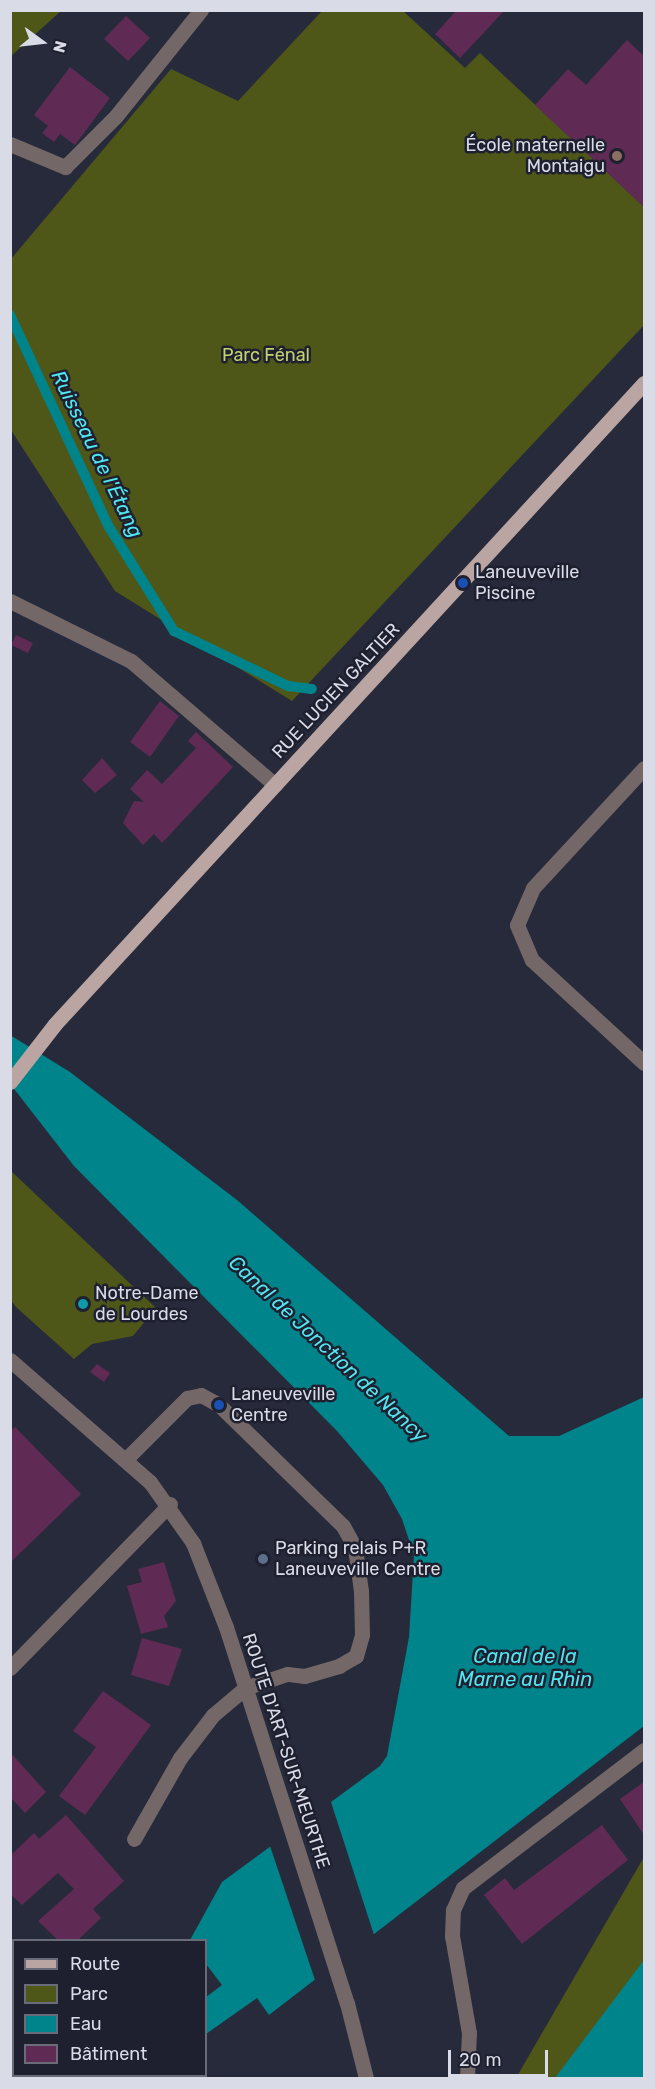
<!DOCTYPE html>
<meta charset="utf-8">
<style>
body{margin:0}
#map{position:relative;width:655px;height:2089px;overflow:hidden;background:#272a3a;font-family:Rubik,sans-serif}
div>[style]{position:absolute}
.green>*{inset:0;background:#4f5718}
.water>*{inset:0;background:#00848b}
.pier>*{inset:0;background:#272a3a}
.stream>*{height:10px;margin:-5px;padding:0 5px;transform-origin:5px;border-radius:5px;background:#00848b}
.building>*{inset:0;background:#5f2b55}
.minor>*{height:15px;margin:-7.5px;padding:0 7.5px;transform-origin:7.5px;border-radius:7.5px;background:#736867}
.major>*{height:15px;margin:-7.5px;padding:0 7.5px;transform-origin:7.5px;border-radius:7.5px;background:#baa5a2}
.dots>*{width:16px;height:16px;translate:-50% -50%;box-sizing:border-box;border:3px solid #1e2030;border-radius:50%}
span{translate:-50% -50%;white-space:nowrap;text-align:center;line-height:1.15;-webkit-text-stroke:5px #1e2030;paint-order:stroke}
.poi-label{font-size:18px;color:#d9dbe6}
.right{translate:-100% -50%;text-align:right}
.left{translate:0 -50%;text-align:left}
.park-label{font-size:18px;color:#c3d26f}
.street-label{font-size:18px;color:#d9dbe6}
.water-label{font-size:20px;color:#50e6f0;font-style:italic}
.frame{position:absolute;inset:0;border:12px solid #d9dbe6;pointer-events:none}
.legend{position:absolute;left:12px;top:1939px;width:195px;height:138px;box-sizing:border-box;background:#1e2030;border:2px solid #696b79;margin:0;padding:8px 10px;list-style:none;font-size:18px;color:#d9dbe6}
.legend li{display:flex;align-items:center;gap:12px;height:30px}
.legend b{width:30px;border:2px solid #696b79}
.north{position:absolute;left:12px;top:12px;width:60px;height:60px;-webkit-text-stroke:4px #1e2030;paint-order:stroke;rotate:105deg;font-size:16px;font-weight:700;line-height:24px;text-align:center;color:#d9dbe6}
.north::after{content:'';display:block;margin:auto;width:21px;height:27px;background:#d9dbe6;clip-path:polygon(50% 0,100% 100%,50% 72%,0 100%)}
.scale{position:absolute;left:448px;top:2050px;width:100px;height:27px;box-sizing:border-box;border:3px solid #d9dbe6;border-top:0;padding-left:8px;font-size:18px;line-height:21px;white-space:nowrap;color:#d9dbe6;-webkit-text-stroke:4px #1e2030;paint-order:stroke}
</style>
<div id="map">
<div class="green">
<i style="clip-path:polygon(11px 10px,61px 10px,61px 11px,11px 56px)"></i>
<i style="clip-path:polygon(322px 11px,403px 11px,465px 68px,480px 53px,644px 207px,644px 325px,292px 701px,115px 591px,11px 430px,11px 259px,171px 69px,238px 101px)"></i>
<i style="clip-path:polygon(11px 1171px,156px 1308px,133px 1336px,92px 1344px,74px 1359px,16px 1307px,10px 1299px)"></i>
<i style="clip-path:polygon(644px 1857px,644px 2078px,516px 2078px)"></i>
</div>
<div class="water">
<i style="clip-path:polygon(10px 1035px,70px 1072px,237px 1200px,509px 1436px,559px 1436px,644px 1397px,644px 1726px,269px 2015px,257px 1998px,206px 2034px,206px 1997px,222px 1985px,206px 1964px,206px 1940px,190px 1940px,222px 1882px,380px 1766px,387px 1756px,409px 1637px,414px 1555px,402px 1519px,383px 1485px,337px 1431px,74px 1166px,11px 1085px)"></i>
<i style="clip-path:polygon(644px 1960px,644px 2078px,555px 2078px)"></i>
</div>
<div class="pier">
<i style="clip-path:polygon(330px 1799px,375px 1938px,316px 1983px,269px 1843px)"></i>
</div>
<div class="stream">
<i style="left:10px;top:315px;width:234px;rotate:65deg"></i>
<i style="left:109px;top:527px;width:123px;rotate:58deg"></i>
<i style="left:174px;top:631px;width:127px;rotate:25.8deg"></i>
<i style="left:288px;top:686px;width:24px;rotate:7deg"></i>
</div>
<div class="building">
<i style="clip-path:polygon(457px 10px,505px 10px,460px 58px,435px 34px)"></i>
<i style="clip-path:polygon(126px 16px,150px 38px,128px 61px,104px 39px)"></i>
<i style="clip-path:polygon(627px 40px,644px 56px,644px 207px,535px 105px,568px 69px,586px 85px)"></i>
<i style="clip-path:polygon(70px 67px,110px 98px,75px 145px,60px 134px,54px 142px,42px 133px,48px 126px,34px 115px)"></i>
<i style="clip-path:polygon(16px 635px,33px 643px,28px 653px,11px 645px)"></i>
<i style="clip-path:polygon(160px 701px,179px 716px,150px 757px,130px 742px)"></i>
<i style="clip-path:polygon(196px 732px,233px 767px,162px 843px,154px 834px,143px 845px,123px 823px,134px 801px,144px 802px,130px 789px,147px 770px,162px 784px,196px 748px,188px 741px)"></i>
<i style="clip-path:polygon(102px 758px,117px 775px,95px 793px,82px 780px)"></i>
<i style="clip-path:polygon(97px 1364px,110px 1373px,104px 1382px,90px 1372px)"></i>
<i style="clip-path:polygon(15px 1427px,81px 1494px,12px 1561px,10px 1431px)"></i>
<i style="clip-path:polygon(164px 1562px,176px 1601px,164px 1616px,168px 1627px,141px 1634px,127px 1586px,142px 1582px,138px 1569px)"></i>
<i style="clip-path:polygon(142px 1638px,182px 1649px,169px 1686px,131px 1675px)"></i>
<i style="clip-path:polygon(103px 1691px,151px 1725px,85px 1815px,59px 1796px,96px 1747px,73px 1731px)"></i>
<i style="clip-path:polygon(10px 1752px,46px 1792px,25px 1813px,10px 1797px)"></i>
<i style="clip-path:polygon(644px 1782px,644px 1835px,620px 1799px)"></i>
<i style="clip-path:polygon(66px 1815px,124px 1881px,93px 1909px,101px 1918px,78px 1940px,58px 1940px,38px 1921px,74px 1889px,58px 1873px,22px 1905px,10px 1894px,10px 1856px,34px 1833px,39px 1839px)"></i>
<i style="clip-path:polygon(602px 1825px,628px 1860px,522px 1944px,484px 1895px,505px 1878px,514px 1890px)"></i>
</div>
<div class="minor">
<i style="left:10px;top:144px;width:60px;rotate:22.7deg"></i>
<i style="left:65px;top:167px;width:72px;rotate:-45deg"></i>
<i style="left:116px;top:116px;width:136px;rotate:-51.3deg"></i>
<i style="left:10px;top:601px;width:135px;rotate:26.4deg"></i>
<i style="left:131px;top:661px;width:190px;rotate:40.7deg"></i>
<i style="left:644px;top:768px;width:163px;rotate:132.8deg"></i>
<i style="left:533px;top:888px;width:40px;rotate:113.4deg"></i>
<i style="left:517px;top:925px;width:38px;rotate:67deg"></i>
<i style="left:532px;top:960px;width:152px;rotate:42.6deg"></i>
<i style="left:10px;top:1360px;width:186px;rotate:41.1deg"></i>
<i style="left:150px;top:1482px;width:75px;rotate:54.8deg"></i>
<i style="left:193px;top:1543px;width:90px;rotate:68.6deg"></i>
<i style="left:226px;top:1627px;width:395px;rotate:72.2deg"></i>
<i style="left:347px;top:2003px;width:77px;rotate:75.8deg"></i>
<i style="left:125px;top:1460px;width:88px;rotate:-45deg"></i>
<i style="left:187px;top:1398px;width:14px;rotate:-12deg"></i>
<i style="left:201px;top:1395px;width:21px;rotate:29deg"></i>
<i style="left:219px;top:1405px;width:173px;rotate:44.3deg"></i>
<i style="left:343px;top:1526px;width:25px;rotate:61deg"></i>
<i style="left:355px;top:1548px;width:43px;rotate:82.1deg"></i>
<i style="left:361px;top:1591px;width:44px;rotate:88.7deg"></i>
<i style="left:362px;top:1635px;width:22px;rotate:106deg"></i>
<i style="left:356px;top:1656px;width:20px;rotate:150deg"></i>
<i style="left:339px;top:1666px;width:36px;rotate:164deg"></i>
<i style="left:304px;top:1676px;width:17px;rotate:-173deg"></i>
<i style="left:287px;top:1674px;width:44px;rotate:161.6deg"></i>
<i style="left:245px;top:1688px;width:42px;rotate:139.8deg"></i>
<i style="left:213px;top:1715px;width:54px;rotate:127.5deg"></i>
<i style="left:180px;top:1758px;width:93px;rotate:119.6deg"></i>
<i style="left:10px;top:1668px;width:229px;rotate:-45.7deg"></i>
<i style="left:467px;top:2078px;width:45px;rotate:-87.5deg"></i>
<i style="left:469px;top:2033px;width:98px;rotate:-99.9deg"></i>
<i style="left:452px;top:1936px;width:26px;rotate:-88deg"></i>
<i style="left:453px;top:1910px;width:24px;rotate:-66deg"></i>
<i style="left:463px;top:1888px;width:228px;rotate:-37.3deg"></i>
</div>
<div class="major">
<i style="left:10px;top:1082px;width:73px;rotate:-52.2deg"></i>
<i style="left:55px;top:1024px;width:871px;rotate:-47.42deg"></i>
</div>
<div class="dots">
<i style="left:617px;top:156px;background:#8d6e63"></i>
<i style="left:463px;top:583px;background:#1a4fb4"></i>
<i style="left:83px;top:1304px;background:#0f9aa8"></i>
<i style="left:219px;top:1405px;background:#1a4fb4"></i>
<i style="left:263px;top:1559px;background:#5c6f8a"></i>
</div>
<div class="poi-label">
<span class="right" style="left:605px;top:156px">École maternelle<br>Montaigu</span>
<span class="left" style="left:475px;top:583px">Laneuveville<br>Piscine</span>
<span class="left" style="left:95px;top:1304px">Notre-Dame<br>de Lourdes</span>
<span class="left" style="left:231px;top:1405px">Laneuveville<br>Centre</span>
<span class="left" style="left:275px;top:1559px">Parking relais P+R<br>Laneuveville Centre</span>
</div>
<div class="park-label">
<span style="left:266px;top:355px">Parc Fénal</span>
</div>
<div class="street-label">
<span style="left:336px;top:691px;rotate:-47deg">RUE LUCIEN GALTIER</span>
<span style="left:286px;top:1751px;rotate:72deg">ROUTE D'ART-SUR-MEURTHE</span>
</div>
<div class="water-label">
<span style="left:97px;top:454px;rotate:64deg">Ruisseau de l'Étang</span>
<span style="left:328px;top:1349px;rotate:43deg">Canal de Jonction de Nancy</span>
<span style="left:525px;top:1668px">Canal de la<br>Marne au Rhin</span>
</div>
<div class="frame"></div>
<ul class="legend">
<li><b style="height:8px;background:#baa5a2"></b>Route</li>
<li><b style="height:16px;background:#4f5718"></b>Parc</li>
<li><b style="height:16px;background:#00848b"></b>Eau</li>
<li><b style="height:16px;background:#5f2b55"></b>Bâtiment</li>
</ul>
<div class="north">N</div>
<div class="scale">20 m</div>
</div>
